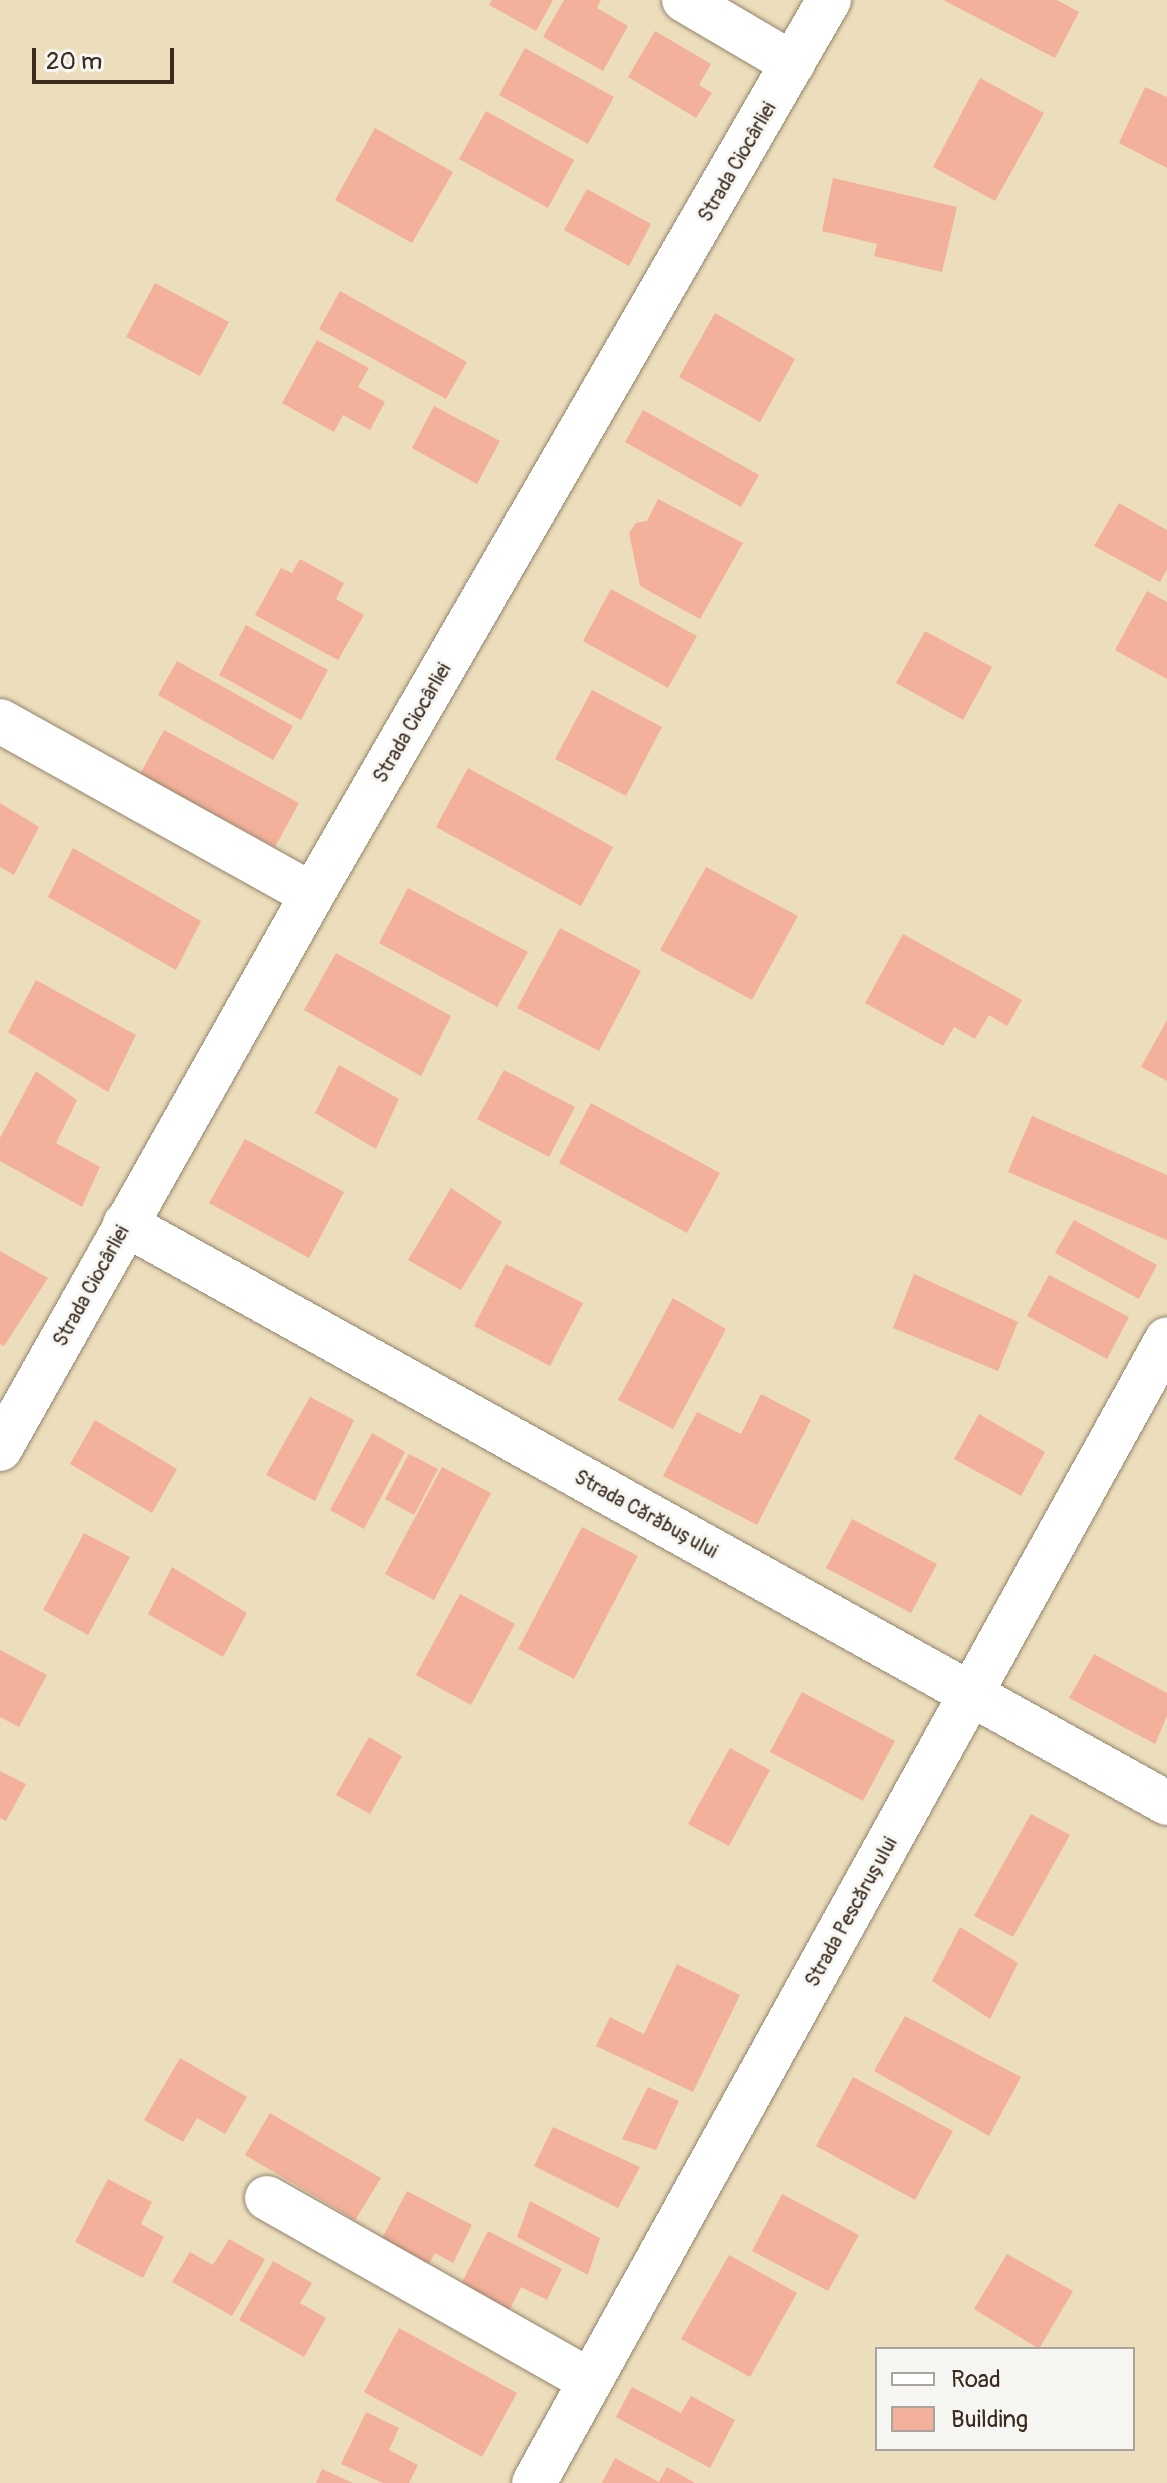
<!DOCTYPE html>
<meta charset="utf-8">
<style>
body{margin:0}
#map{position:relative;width:1167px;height:2483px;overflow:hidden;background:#ecdebc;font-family:Pangolin,sans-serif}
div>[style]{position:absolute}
.building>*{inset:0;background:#f3b09a}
.roads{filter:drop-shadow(0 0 2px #94846d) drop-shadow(0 0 2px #94846d)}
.minor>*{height:44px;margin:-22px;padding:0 22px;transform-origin:22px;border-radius:22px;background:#fff}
span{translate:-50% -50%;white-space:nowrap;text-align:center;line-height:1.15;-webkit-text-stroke:6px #f6f6f2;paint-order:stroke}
.street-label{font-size:20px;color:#3b2a1e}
.legend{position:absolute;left:875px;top:2347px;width:260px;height:104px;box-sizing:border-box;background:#f6f6f2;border:2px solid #aba49d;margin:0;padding:10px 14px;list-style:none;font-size:24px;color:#3b2a1e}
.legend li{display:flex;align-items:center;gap:16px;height:40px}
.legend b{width:40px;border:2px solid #aba49d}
.scale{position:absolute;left:32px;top:48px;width:142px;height:36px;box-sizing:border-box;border:4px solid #3b2a1e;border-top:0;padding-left:10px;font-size:24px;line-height:28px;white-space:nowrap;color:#3b2a1e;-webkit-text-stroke:6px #f6f6f2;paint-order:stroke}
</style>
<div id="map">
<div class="building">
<i style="clip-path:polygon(492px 0,553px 0,536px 31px,489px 5px)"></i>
<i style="clip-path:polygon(564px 0,601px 0,597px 8px,628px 26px,603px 71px,543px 37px)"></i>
<i style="clip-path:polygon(943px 0,1057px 0,1079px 12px,1055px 58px)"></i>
<i style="clip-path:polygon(655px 31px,711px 64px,699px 85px,712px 93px,696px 118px,628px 77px)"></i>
<i style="clip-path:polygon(525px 48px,614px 97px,588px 144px,499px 95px)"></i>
<i style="clip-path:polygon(980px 78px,1044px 113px,995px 201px,933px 167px)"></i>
<i style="clip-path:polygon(1145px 87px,1167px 97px,1167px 168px,1119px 143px)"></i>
<i style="clip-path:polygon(486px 111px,574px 160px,548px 208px,459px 159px)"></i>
<i style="clip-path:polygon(375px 128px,453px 172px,412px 243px,335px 200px)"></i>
<i style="clip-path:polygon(833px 178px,957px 207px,942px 272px,874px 256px,877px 244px,822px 231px)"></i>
<i style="clip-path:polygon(587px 189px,651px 224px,629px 266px,564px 230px)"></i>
<i style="clip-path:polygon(155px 283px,229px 322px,200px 376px,126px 337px)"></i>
<i style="clip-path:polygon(340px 291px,467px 362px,446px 399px,319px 329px)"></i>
<i style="clip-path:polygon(715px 313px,795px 359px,760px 422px,679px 377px)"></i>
<i style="clip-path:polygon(317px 340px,369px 368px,358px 387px,385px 402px,370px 430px,343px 415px,334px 432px,282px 403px)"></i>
<i style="clip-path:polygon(434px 406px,500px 441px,477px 484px,412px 448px)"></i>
<i style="clip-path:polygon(643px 410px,759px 475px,741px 507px,625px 442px)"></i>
<i style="clip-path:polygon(658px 499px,743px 543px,700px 619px,640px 586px,629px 533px,636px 523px,647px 521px)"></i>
<i style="clip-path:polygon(1119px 503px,1167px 530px,1167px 569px,1160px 582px,1094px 546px)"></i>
<i style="clip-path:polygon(300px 559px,344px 583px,336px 599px,364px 615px,338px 660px,255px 615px,281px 568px,292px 573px)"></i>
<i style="clip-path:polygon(611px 589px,697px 636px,668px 688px,583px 641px)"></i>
<i style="clip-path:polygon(1147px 591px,1167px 602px,1167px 679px,1115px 650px)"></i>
<i style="clip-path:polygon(246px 625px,328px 670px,301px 720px,219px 675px)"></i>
<i style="clip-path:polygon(925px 631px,992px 667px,963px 720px,896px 683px)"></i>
<i style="clip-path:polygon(177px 661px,293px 726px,273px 760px,158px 695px)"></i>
<i style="clip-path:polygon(592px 690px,662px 727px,626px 796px,555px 759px)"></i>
<i style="clip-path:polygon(164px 730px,299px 803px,275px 847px,140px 774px)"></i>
<i style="clip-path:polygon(468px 768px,613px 847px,581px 906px,436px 827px)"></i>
<i style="clip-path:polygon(0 803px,39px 827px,14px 875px,0 867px)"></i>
<i style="clip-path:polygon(73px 848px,201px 921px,176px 970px,48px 897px)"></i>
<i style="clip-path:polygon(706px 867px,798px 916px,752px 1000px,660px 950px)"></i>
<i style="clip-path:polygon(408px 888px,528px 952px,497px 1007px,379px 943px)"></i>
<i style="clip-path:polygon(560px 928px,641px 971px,599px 1051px,517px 1008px)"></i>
<i style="clip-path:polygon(903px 934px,1022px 1000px,1007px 1026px,989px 1015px,975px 1039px,954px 1027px,943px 1046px,865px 1003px)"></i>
<i style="clip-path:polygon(336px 953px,451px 1016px,421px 1076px,304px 1010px)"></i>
<i style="clip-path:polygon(36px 980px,136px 1035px,108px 1092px,8px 1032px)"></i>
<i style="clip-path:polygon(1167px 1020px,1167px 1081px,1141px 1067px)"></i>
<i style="clip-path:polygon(339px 1065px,399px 1099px,376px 1149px,315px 1113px)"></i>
<i style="clip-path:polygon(504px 1070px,575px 1107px,549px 1157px,477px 1119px)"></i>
<i style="clip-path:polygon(36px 1071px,77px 1100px,56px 1143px,100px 1167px,82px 1207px,0 1161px,0 1138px)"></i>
<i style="clip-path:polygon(591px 1103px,720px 1173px,687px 1233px,559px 1163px)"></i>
<i style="clip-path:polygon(1032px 1116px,1167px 1175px,1167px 1240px,1008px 1172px)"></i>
<i style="clip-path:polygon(245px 1139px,344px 1192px,309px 1258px,209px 1203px)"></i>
<i style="clip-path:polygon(451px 1188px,502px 1222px,461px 1290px,408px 1260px)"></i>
<i style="clip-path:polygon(1074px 1220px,1157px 1265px,1139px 1299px,1055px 1253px)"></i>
<i style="clip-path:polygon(0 1251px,48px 1278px,4px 1346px,0 1344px)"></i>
<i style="clip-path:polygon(506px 1264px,583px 1303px,550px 1366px,474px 1326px)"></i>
<i style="clip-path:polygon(914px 1274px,1018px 1322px,998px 1371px,893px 1328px)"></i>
<i style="clip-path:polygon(1049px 1275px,1129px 1317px,1107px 1359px,1027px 1316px)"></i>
<i style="clip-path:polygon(673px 1298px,726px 1329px,673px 1429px,618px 1400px)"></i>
<i style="clip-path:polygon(761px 1394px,811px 1420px,757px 1525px,663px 1476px,697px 1412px,741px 1434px)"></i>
<i style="clip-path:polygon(310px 1397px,354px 1420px,315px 1501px,266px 1475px)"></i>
<i style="clip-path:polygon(979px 1414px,1045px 1452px,1021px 1496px,954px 1459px)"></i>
<i style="clip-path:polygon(95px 1420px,177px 1469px,152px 1513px,70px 1464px)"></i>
<i style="clip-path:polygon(372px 1433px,405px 1452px,364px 1529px,330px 1510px)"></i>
<i style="clip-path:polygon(409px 1454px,438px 1469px,414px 1515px,385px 1499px)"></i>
<i style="clip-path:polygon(442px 1467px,491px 1493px,434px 1600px,385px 1574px)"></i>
<i style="clip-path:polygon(852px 1519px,937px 1564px,911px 1613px,826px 1568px)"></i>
<i style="clip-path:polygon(582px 1527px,638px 1556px,574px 1679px,518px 1649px)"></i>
<i style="clip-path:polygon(84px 1533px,130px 1557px,88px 1635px,43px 1610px)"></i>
<i style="clip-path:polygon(172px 1567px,247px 1613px,223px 1657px,148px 1614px)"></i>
<i style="clip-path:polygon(460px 1594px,515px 1624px,471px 1705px,416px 1675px)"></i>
<i style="clip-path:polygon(0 1650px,47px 1675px,19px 1727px,0 1717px)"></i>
<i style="clip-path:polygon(1094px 1654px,1167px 1693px,1167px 1716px,1155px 1744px,1069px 1698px)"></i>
<i style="clip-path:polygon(802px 1692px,895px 1741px,863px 1801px,770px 1752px)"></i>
<i style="clip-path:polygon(369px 1737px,402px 1756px,370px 1814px,336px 1795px)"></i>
<i style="clip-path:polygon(730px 1748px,770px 1770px,729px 1846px,688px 1824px)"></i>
<i style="clip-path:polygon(0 1771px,26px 1784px,6px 1821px,0 1818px)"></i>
<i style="clip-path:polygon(1031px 1814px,1070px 1835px,1013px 1937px,974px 1916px)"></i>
<i style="clip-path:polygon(960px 1927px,1018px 1963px,990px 2019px,932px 1981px)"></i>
<i style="clip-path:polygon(677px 1964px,740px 1995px,693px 2092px,596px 2046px,610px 2017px,644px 2034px)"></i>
<i style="clip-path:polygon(905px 2016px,1021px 2077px,989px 2136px,874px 2071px)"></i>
<i style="clip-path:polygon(180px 2058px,247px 2097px,225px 2134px,197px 2118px,183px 2142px,144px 2120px)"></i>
<i style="clip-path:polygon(853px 2077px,953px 2131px,915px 2200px,816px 2146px)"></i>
<i style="clip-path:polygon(648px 2087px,679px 2101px,656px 2150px,622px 2139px)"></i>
<i style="clip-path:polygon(270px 2113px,381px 2178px,355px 2220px,245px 2155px)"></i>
<i style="clip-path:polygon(553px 2127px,640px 2167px,618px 2208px,534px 2166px)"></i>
<i style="clip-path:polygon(108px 2179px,152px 2202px,141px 2224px,164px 2237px,143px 2278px,75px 2242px)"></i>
<i style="clip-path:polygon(407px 2191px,472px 2225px,453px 2263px,435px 2253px,425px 2271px,378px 2246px)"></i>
<i style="clip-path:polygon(782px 2194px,859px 2235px,828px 2291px,752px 2251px)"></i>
<i style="clip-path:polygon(530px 2201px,600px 2238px,588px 2275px,517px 2237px)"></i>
<i style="clip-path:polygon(488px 2231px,562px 2269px,547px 2300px,521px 2287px,507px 2315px,458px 2290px)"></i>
<i style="clip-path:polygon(229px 2239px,265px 2259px,232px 2316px,172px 2282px,190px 2252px,213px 2265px)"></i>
<i style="clip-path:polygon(1007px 2254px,1073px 2291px,1039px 2349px,974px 2309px)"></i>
<i style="clip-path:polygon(729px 2255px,797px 2293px,750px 2377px,681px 2339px)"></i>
<i style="clip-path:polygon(273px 2261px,312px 2283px,300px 2303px,326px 2318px,304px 2357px,239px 2320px)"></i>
<i style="clip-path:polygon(399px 2328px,517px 2393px,482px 2457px,364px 2392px)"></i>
<i style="clip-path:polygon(632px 2387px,681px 2413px,691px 2396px,735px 2420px,710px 2468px,616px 2417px)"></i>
<i style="clip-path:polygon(366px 2412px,399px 2428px,389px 2450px,418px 2465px,409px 2483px,383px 2483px,341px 2464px)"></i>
<i style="clip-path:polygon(615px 2458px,659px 2482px,667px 2467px,695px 2483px,602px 2483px)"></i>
<i style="clip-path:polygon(322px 2469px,353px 2483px,316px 2483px)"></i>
</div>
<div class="roads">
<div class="minor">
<i style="left:684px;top:0;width:126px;rotate:30.4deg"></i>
<i style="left:0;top:721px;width:357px;rotate:29.1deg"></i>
<i style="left:125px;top:1224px;width:1192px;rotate:29.06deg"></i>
<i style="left:0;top:1449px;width:636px;rotate:-60.61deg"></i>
<i style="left:312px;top:895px;width:1034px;rotate:-59.99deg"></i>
<i style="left:267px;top:2198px;width:370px;rotate:29.5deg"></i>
<i style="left:534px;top:2483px;width:1307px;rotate:-61.04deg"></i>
</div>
</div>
<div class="street-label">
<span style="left:737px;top:162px;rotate:-60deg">Strada Ciocârliei</span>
<span style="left:412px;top:723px;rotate:-60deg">Strada Ciocârliei</span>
<span style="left:91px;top:1286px;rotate:-61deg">Strada Ciocârliei</span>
<span style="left:646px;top:1514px;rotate:29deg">Strada Cărăbușului</span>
<span style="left:851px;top:1912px;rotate:-61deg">Strada Pescărușului</span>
</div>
<ul class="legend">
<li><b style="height:10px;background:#fff"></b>Road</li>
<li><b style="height:22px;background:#f3b09a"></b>Building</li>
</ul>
<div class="scale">20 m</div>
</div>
